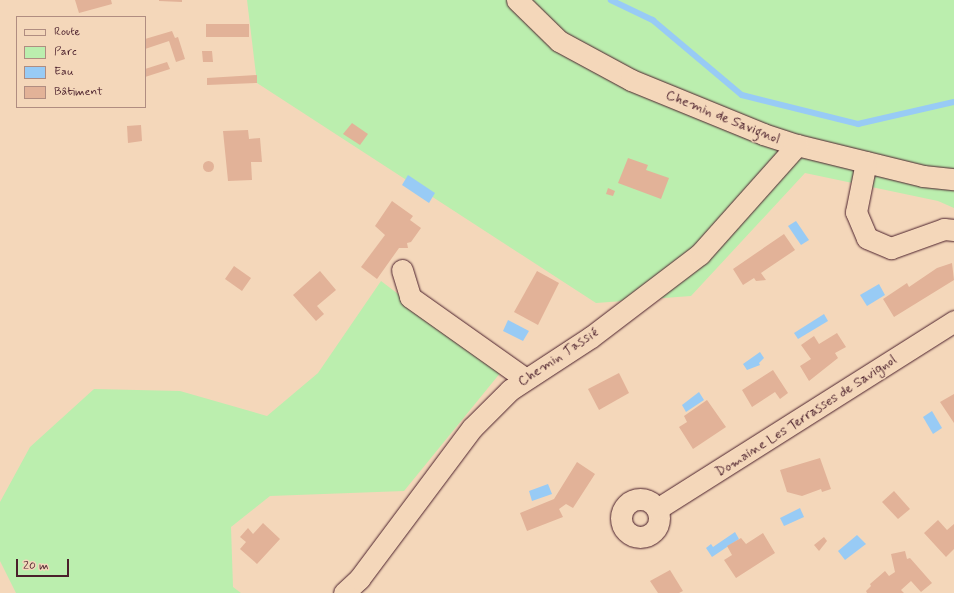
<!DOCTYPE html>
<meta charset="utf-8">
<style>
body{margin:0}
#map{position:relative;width:954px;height:593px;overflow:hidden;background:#f4d7ba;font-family:Mynerve,sans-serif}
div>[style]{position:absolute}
.green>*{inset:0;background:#bbeeae}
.water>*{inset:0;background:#98cbf5}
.stream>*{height:5.5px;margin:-2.75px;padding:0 2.75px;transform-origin:2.75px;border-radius:2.75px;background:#98cbf5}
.building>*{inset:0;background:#e2b298}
.round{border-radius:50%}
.roads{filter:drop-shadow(0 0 1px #4a1f2b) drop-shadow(0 0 1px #4a1f2b)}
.minor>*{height:21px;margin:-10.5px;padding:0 10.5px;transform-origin:10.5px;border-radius:10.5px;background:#f4d7ba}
.minor>.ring{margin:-10.5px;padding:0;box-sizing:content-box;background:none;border:21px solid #f4d7ba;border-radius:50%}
span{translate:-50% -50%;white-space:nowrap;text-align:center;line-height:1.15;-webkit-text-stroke:3px #f4d7ba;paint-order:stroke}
.street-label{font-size:14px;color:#4a1f2b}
.legend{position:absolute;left:16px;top:16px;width:130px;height:92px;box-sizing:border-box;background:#f4d7ba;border:1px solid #b08d81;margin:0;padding:5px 7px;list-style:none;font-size:12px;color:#4a1f2b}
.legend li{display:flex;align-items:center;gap:8px;height:20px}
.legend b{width:20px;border:1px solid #b08d81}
.scale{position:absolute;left:16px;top:559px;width:53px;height:18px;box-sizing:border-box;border:2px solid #4a1f2b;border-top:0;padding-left:5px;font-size:12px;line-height:14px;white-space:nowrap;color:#4a1f2b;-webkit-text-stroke:3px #f4d7ba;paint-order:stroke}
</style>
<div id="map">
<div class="green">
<i style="clip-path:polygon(247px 0,954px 0,954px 208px,938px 201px,805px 173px,691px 296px,596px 303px,257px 83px)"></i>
<i style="clip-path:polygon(381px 281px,501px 372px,404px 491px,270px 496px,231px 527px,233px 587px,241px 593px,16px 593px,0 561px,0 502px,30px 447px,94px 389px,180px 391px,267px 416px,318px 373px)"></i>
</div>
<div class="water">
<i style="clip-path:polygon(408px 175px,435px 193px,429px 203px,402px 185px)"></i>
<i style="clip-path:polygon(796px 221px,809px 240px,801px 245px,788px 226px)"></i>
<i style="clip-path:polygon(879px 284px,885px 295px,867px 306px,860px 295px)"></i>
<i style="clip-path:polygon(824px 314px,828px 321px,798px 339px,794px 333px)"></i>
<i style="clip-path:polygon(508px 320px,529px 331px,523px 341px,503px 331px)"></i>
<i style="clip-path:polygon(760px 352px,764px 358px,759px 363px,760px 365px,747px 370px,743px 364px)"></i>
<i style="clip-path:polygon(699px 392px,704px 400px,686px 412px,682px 405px)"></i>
<i style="clip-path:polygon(932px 411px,942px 428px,933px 434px,923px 417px)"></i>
<i style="clip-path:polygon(548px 484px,552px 494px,532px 501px,529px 491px)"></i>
<i style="clip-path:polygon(800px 508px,804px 517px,784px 526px,780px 518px)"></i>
<i style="clip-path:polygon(735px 532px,739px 539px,712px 557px,706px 548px,711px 544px,713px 547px)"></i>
<i style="clip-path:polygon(857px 535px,866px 544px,845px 560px,838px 551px)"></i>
</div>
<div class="stream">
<i style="left:611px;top:0;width:47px;rotate:25.5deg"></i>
<i style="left:653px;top:20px;width:116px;rotate:40.1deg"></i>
<i style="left:742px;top:95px;width:120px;rotate:14deg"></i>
<i style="left:858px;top:124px;width:98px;rotate:-12.9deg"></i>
</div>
<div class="building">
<i style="clip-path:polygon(75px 0,111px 0,112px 4px,79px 13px)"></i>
<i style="clip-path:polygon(159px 0,182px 0,182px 2px,159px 1px)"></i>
<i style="clip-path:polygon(206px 24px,249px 24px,249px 37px,206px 37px)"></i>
<i style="clip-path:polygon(172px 31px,175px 38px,178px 37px,185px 59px,176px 62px,169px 41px,145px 49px,145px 39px)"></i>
<i style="clip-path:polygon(202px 51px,212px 51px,213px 62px,203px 62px)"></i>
<i style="clip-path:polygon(167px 62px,170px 69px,145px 77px,145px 69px)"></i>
<i style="clip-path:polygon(257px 75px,257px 83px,207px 85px,207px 78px)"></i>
<i style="clip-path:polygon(352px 123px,368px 134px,360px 145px,343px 134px)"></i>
<i style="clip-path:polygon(141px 125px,142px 141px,128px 143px,127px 126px)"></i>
<i style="clip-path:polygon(248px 130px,249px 139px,260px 138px,262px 162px,251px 162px,252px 180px,228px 181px,223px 131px)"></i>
<i style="clip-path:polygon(628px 158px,648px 165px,646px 170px,669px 178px,661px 199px,618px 183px)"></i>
<i class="round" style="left:202.5px;top:160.5px;width:11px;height:11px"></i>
<i style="clip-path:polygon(608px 188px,615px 191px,613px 196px,606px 194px)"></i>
<i style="clip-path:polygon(392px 201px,413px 216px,410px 220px,421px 228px,411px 242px,407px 243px,408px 248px,399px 248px,377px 279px,361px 267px,385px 235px,375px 226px)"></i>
<i style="clip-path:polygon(784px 234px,795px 250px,761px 273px,766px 280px,756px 281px,754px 278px,743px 285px,733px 269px)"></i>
<i style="clip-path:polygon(952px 263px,954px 280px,894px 317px,883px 299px,907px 283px,909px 287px,937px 268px)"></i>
<i style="clip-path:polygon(234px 266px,251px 278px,242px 291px,225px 279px)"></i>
<i style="clip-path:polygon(320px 271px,336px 290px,317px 306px,324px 314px,316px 321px,293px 295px)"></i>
<i style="clip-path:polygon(537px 271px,559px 283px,538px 325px,514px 312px)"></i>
<i style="clip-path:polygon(837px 333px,846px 347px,835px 353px,838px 358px,809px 381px,800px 366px,811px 359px,801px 345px,814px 336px,819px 344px)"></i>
<i style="clip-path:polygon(773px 370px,788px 393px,780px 399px,775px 392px,752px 407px,742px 390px)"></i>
<i style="clip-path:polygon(619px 373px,629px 393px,599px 410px,588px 389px)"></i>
<i style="clip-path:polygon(954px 394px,954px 423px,940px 402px)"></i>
<i style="clip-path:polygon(707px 400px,726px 427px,693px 449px,679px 427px,687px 422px,684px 416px)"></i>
<i style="clip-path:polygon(820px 458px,831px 489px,822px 492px,821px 489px,802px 496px,787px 492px,780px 470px)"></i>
<i style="clip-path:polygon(577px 462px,595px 474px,573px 508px,566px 504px,559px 509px,563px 517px,527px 531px,520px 513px,554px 499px)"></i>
<i style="clip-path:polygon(894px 491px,910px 509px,898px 519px,882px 502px)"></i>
<i style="clip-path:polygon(938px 520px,947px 530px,954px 524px,954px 549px,946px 557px,924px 533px)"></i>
<i style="clip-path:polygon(263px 523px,280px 539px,257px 564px,240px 549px,246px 542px,240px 537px,248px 528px,253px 534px)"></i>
<i style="clip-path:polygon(763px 533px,775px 553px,736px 578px,724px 560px,732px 555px,727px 546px,741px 538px,746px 544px)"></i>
<i style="clip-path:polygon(824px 537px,827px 541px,819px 551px,814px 545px)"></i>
<i style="clip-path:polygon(905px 551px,907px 559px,910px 558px,932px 583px,921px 592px,911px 581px,901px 590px,904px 593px,867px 593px,866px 591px,871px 586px,870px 584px,885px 571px,889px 576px,895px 572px,891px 554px)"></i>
<i style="clip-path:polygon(670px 570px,683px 591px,679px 593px,658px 593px,650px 581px)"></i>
</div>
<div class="roads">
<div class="minor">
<i style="left:517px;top:0;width:59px;rotate:44.3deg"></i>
<i style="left:559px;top:41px;width:82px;rotate:28.4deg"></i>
<i style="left:631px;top:80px;width:143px;rotate:22.2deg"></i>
<i style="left:763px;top:134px;width:36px;rotate:18deg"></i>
<i style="left:797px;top:145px;width:130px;rotate:13.8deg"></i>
<i style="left:923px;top:176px;width:31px;rotate:6deg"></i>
<i style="left:866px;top:162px;width:51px;rotate:101.3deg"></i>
<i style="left:856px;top:212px;width:28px;rotate:67deg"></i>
<i style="left:867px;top:238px;width:26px;rotate:23deg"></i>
<i style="left:891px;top:248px;width:56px;rotate:-19.7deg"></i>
<i style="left:944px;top:229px;width:10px;rotate:6deg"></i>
<i style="left:402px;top:270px;width:28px;rotate:73deg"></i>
<i style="left:410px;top:297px;width:142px;rotate:35.3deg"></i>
<i class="ring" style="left:621px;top:499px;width:17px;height:17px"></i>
<i style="left:657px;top:509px;width:352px;rotate:-32.3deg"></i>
<i style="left:344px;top:593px;width:21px;rotate:-43deg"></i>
<i style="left:359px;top:579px;width:189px;rotate:-53.2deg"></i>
<i style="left:472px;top:428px;width:54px;rotate:-45deg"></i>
<i style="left:510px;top:390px;width:97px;rotate:-33.2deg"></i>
<i style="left:591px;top:337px;width:137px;rotate:-37.3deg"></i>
<i style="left:700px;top:254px;width:146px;rotate:-48.3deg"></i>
</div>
</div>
<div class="street-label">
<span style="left:723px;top:117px;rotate:22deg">Chemin de Savignol</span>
<span style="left:558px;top:357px;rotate:-34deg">Chemin Tassié</span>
<span style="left:806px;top:416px;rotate:-33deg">Domaine Les Terrasses de Savignol</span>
</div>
<ul class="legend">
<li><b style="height:5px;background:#f4d7ba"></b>Route</li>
<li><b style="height:11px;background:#bbeeae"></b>Parc</li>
<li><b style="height:11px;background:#98cbf5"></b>Eau</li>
<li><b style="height:11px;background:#e2b298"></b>Bâtiment</li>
</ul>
<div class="scale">20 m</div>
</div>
